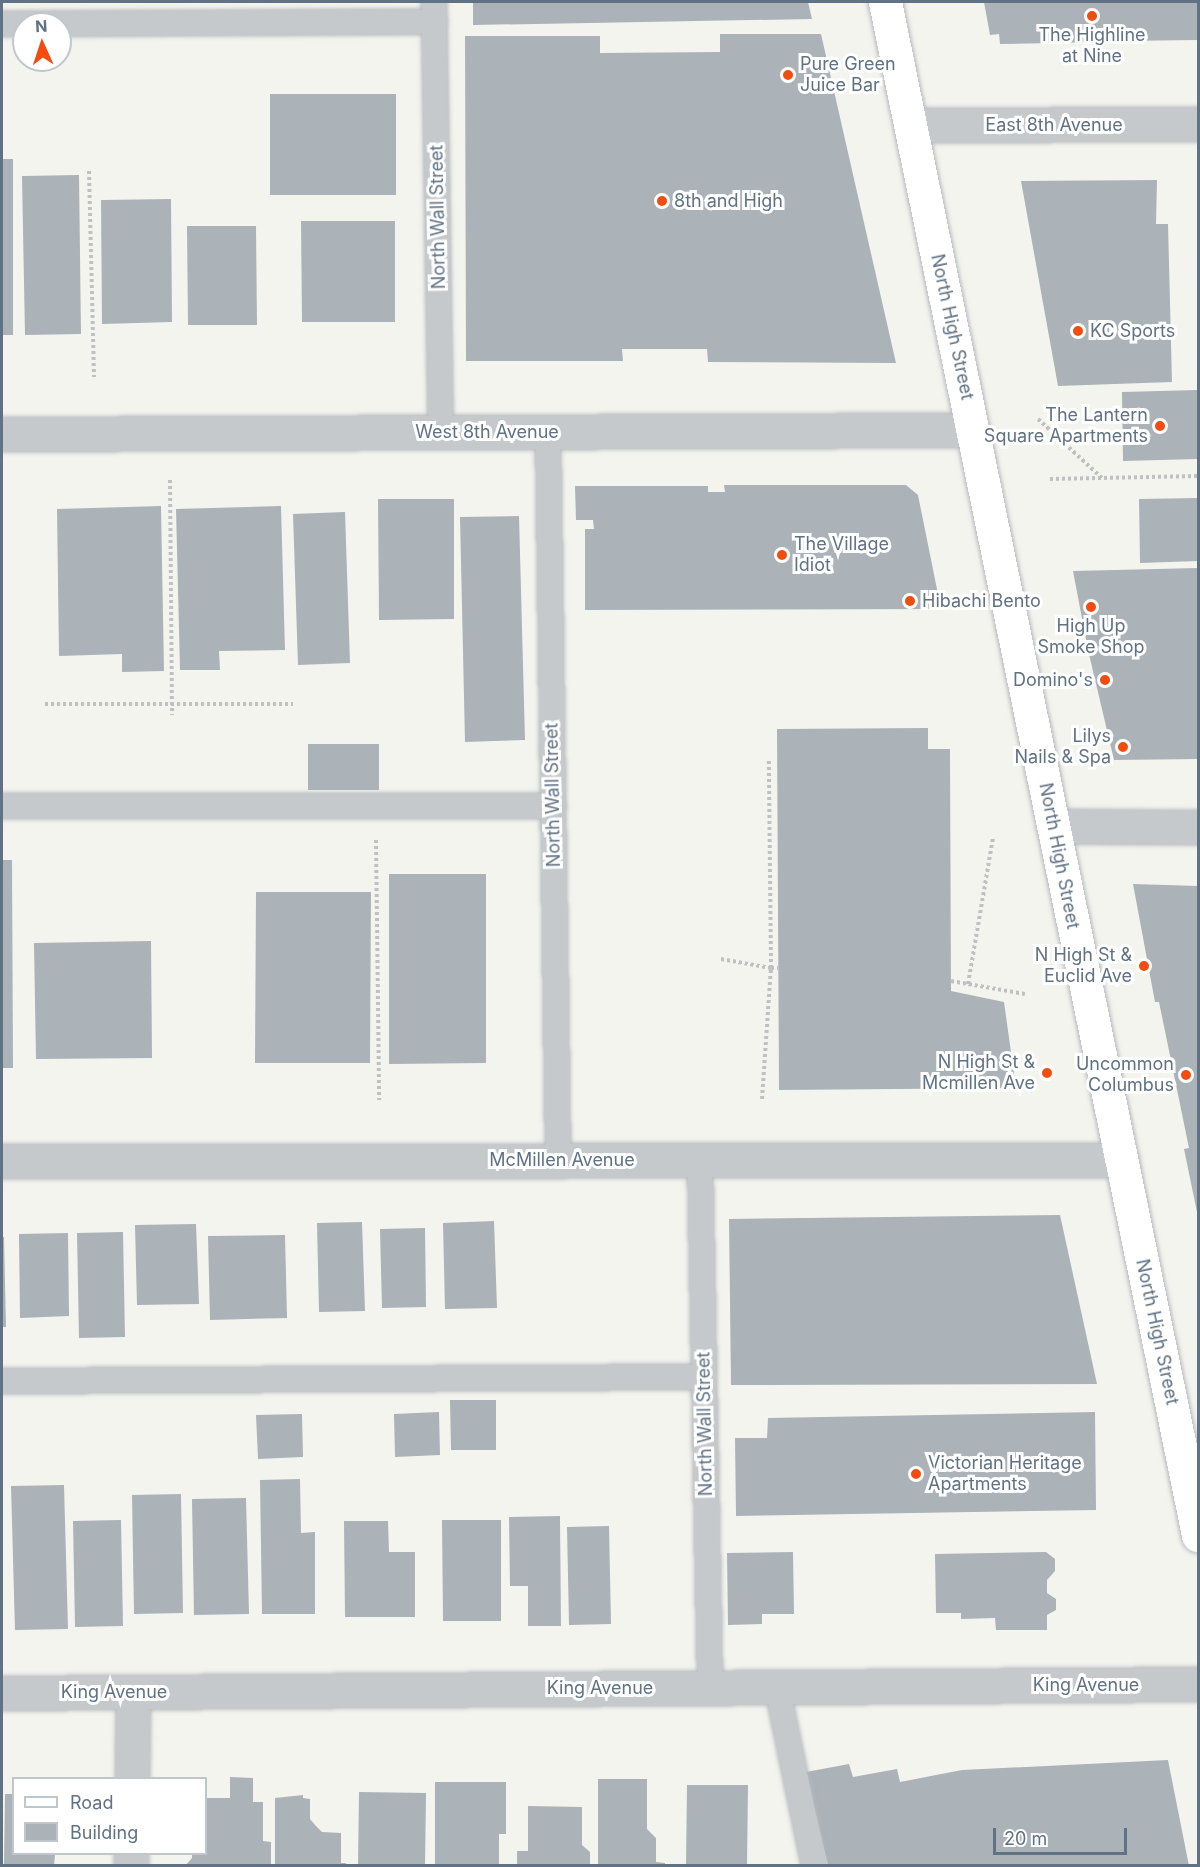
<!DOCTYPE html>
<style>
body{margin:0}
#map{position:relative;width:1200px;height:1867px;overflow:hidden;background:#f4f4ef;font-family:Inter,sans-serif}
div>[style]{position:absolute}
.building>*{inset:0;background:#abb2b8}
.path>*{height:4px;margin-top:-2px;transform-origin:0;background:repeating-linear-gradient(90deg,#bec0c2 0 3px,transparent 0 6px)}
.roads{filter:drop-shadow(0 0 2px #b6babe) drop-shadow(0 0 2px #b6babe)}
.service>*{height:24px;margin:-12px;padding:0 12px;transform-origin:12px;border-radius:12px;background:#c6c9cc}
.minor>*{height:33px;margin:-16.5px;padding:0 16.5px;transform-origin:16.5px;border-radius:16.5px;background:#c6c9cc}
.tertiary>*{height:33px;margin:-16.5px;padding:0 16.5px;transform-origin:16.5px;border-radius:16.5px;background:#c6c9cc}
.primary>*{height:33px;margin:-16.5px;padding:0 16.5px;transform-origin:16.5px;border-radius:16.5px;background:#fff}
.dots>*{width:16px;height:16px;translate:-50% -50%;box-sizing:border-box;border:3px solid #fff;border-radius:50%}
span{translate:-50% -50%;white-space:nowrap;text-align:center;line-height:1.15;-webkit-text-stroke:6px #fff;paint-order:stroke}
.poi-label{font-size:18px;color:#607283}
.left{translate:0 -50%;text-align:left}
.right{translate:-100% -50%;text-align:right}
.street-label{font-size:18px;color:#607283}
.frame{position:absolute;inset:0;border:3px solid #607283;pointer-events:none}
.legend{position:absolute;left:12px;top:1777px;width:195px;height:78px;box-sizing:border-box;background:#fff;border:2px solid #bfc7cd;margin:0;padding:8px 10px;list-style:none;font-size:18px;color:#607283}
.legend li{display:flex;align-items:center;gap:12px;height:30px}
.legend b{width:30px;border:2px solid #bfc7cd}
.north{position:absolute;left:12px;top:12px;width:60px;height:60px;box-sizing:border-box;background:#fff;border:2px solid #bfc7cd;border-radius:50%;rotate:357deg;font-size:16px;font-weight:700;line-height:24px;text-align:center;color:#607283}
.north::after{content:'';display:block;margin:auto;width:21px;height:27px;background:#f34c10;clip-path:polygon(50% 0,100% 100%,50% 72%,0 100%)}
.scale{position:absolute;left:993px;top:1828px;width:134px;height:27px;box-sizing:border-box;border:3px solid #607283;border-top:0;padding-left:8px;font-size:18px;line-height:21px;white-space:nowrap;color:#607283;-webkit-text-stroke:4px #fff;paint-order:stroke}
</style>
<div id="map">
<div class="building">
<i style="clip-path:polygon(473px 2px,808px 2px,812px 19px,473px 25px)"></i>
<i style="clip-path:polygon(984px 2px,1198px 2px,1198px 40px,1120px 41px,1119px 30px,1099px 30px,1099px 42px,1000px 44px,999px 34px,990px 35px)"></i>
<i style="clip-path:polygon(720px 34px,821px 34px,896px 363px,708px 362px,707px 349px,622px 349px,623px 361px,466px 361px,465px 36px,600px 36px,600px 53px,720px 52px)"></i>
<i style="clip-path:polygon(270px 94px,396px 94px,396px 195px,270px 195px)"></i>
<i style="clip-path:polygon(2px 159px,13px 159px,13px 335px,2px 335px)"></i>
<i style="clip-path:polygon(79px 175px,81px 334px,25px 335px,22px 176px)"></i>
<i style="clip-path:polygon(1157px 180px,1156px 224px,1168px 224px,1172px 382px,1058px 386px,1021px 181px)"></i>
<i style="clip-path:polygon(171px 199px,172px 322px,102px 324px,101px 200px)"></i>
<i style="clip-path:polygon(301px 221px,395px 221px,395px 322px,302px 322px)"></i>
<i style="clip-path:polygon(187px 226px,256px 226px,257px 325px,188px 325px)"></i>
<i style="clip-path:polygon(1198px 390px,1198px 459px,1123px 461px,1122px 392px)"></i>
<i style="clip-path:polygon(724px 485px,906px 485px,918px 495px,941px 609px,585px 610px,585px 529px,594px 529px,593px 520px,576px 520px,575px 486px,708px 486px,708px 492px,725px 492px)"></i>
<i style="clip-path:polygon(1198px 498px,1198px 561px,1140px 563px,1139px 499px)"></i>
<i style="clip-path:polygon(378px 499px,454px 499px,454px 619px,379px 620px)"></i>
<i style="clip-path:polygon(161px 506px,164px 671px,122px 672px,122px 654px,59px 656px,57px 509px)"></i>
<i style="clip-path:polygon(281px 506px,285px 650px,219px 651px,220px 670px,180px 670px,176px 509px)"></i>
<i style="clip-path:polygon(345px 512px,350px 663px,298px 665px,293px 514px)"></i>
<i style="clip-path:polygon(519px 516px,525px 740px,465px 742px,460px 517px)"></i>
<i style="clip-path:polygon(1198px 568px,1198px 759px,1114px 760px,1088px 650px,1073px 571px)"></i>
<i style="clip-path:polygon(928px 728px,928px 749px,950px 749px,951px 991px,1004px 1002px,1016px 1088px,779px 1090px,777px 729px)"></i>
<i style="clip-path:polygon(308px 744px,379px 744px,379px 790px,308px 790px)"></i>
<i style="clip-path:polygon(2px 860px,12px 860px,13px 1068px,2px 1068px)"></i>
<i style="clip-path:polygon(389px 874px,486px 874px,486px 1063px,389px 1064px)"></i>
<i style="clip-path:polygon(1133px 884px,1198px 886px,1198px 1217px,1184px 1149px,1189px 1148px,1159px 1002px,1155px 1002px)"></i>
<i style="clip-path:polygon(256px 892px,371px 892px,370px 1063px,255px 1063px)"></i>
<i style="clip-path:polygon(151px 941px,152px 1058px,36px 1059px,34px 943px)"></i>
<i style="clip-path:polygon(1060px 1215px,1097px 1384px,731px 1385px,729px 1219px)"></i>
<i style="clip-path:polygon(494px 1221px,497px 1308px,445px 1309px,443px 1223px)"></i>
<i style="clip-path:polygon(362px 1222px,365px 1311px,319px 1312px,317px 1223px)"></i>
<i style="clip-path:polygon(196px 1224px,199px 1304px,137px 1305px,135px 1225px)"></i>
<i style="clip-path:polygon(425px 1228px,426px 1307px,382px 1308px,380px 1229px)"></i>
<i style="clip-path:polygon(123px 1232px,125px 1337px,79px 1338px,77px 1233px)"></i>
<i style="clip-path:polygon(68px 1233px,69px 1316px,20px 1318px,19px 1234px)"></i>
<i style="clip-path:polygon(285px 1235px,287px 1318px,210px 1320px,208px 1236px)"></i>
<i style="clip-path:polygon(2px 1237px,4px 1237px,6px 1327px,2px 1327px)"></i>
<i style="clip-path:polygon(450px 1400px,496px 1400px,496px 1450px,451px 1450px)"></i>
<i style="clip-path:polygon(439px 1412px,440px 1455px,395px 1457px,394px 1414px)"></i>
<i style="clip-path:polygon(1095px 1412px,1096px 1510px,736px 1516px,735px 1438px,767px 1438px,768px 1418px)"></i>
<i style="clip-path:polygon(302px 1414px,303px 1457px,258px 1459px,256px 1415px)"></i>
<i style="clip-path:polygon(300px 1479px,301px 1533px,315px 1532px,315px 1614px,262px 1614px,260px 1480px)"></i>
<i style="clip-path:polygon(64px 1485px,68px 1629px,15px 1630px,11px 1486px)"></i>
<i style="clip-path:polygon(181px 1494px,183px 1613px,134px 1614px,132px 1495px)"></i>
<i style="clip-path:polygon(246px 1498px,249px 1614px,194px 1615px,192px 1499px)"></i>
<i style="clip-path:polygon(560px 1516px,561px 1626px,528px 1626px,528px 1586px,510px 1586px,509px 1517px)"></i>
<i style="clip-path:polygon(121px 1520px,123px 1626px,75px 1627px,73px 1521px)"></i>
<i style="clip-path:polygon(442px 1520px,501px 1520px,501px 1621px,443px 1621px)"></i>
<i style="clip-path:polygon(344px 1521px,388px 1521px,389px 1552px,415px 1552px,415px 1617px,345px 1617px)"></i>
<i style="clip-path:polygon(609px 1526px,611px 1624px,569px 1625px,567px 1527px)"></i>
<i style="clip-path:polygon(793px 1552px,794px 1614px,762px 1614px,762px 1624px,728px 1625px,727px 1553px)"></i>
<i style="clip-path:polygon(1046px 1552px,1055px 1559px,1055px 1571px,1047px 1580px,1047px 1593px,1056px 1599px,1056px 1610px,1047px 1615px,1047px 1630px,996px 1630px,995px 1618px,961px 1619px,961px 1613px,936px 1613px,935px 1554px)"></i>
<i style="clip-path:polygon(1168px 1760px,1189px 1866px,828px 1866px,806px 1772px,849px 1764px,853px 1777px,897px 1769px,900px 1782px,962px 1770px)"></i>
<i style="clip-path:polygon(230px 1777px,253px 1778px,253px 1802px,263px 1802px,263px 1841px,271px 1842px,271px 1866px,185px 1866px,192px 1858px,192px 1854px,206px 1854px,206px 1798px,230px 1798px)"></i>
<i style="clip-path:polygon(598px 1779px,647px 1779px,647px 1829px,656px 1838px,656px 1862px,665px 1863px,665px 1866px,598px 1866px)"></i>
<i style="clip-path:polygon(435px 1782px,506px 1782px,506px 1834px,499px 1834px,499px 1866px,435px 1866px)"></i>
<i style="clip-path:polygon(687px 1785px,748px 1785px,747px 1866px,686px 1866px)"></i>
<i style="clip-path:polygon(359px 1792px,426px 1793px,425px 1866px,358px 1866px)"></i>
<i style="clip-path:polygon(5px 1794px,14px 1794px,14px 1854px,55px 1854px,54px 1866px,4px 1866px)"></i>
<i style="clip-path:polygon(303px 1795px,303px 1798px,310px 1799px,310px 1819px,316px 1826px,322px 1832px,341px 1833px,341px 1863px,346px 1863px,346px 1866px,275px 1866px,275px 1798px)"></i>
<i style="clip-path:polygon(528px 1806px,582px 1807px,582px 1845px,590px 1852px,590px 1866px,517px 1866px,517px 1851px,528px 1851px)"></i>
</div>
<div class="path">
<i style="left:89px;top:171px;width:206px;rotate:88.6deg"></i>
<i style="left:1038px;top:419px;width:87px;rotate:42.7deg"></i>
<i style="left:1050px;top:479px;width:148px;rotate:-1.2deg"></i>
<i style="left:170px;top:480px;width:235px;rotate:89.5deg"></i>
<i style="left:45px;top:704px;width:248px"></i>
<i style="left:376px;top:840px;width:260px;rotate:89.3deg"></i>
<i style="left:721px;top:959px;width:51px;rotate:10.2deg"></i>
<i style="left:771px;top:968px;width:207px;rotate:-90.6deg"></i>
<i style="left:951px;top:981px;width:75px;rotate:10deg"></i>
<i style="left:968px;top:984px;width:149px;rotate:-80.3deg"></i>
<i style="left:762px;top:1099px;width:131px;rotate:-86.1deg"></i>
<i style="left:771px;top:968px;width:7px"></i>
</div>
<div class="roads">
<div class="service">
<i style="left:434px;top:2px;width:430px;rotate:89.1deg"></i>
<i style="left:2px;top:24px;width:433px;rotate:-0.3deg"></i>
<i style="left:548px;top:431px;width:728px;rotate:89.21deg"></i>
<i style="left:2px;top:806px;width:552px"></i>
<i style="left:700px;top:1160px;width:528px;rotate:88.91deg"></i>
<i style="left:2px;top:1381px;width:702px;rotate:-0.33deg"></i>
<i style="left:777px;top:1687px;width:183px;rotate:78.3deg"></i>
</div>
<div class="minor">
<i style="left:910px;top:125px;width:288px;rotate:-0.2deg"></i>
<i style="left:2px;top:434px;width:971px;rotate:-0.24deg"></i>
<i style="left:1053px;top:826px;width:145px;rotate:0.4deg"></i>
<i style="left:2px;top:1161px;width:1120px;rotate:-0.05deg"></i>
<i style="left:132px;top:1778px;width:86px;rotate:-89.3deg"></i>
<i style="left:131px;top:1866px;width:12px;rotate:-90deg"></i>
</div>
<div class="tertiary">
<i style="left:2px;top:1693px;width:1196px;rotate:-0.43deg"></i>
</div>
<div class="primary">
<i style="left:885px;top:2px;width:1565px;rotate:78.46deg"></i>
</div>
</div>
<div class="dots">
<i style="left:1092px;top:16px;background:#f34c10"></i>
<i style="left:788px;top:75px;background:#f34c10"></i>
<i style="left:662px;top:201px;background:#f34c10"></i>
<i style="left:1078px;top:331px;background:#f34c10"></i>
<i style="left:1160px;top:426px;background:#f34c10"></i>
<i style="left:782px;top:555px;background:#f34c10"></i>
<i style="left:910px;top:601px;background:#f34c10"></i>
<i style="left:1091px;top:607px;background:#f34c10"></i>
<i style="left:1105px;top:680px;background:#f34c10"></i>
<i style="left:1123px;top:747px;background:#f34c10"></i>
<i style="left:1144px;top:966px;background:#f34c10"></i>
<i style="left:1047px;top:1073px;background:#f34c10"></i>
<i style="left:1186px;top:1075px;background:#f34c10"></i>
<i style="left:916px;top:1474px;background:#f34c10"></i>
</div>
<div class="poi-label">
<span style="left:1092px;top:46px">The Highline<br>at Nine</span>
<span class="left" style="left:800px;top:75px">Pure Green<br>Juice Bar</span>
<span class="left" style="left:674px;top:201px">8th and High</span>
<span class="left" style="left:1090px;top:331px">KC Sports</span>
<span class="right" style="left:1148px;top:426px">The Lantern<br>Square Apartments</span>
<span class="left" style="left:794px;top:555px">The Village<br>Idiot</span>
<span class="left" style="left:922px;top:601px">Hibachi Bento</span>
<span style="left:1091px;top:637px">High Up<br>Smoke Shop</span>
<span class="right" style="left:1093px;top:680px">Domino's</span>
<span class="right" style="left:1111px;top:747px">Lilys<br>Nails &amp; Spa</span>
<span class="right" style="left:1132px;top:966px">N High St &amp;<br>Euclid Ave</span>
<span class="right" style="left:1035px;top:1073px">N High St &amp;<br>Mcmillen Ave</span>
<span class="right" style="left:1174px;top:1075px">Uncommon<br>Columbus</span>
<span class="left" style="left:928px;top:1474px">Victorian Heritage<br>Apartments</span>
</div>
<div class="street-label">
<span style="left:1054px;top:125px">East 8th Avenue</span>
<span style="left:438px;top:217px;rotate:-91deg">North Wall Street</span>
<span style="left:952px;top:327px;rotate:78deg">North High Street</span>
<span style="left:487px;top:432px">West 8th Avenue</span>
<span style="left:553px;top:795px;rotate:-91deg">North Wall Street</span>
<span style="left:1059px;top:856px;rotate:79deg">North High Street</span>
<span style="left:562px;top:1160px">McMillen Avenue</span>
<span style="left:1157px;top:1332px;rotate:78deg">North High Street</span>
<span style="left:705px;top:1424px;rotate:-91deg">North Wall Street</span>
<span style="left:1086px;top:1685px">King Avenue</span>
<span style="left:600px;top:1688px">King Avenue</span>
<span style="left:114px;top:1692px">King Avenue</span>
</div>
<div class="frame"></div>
<ul class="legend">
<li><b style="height:8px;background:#fff"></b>Road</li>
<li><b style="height:16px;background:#abb2b8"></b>Building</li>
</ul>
<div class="north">N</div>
<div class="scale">20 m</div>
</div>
